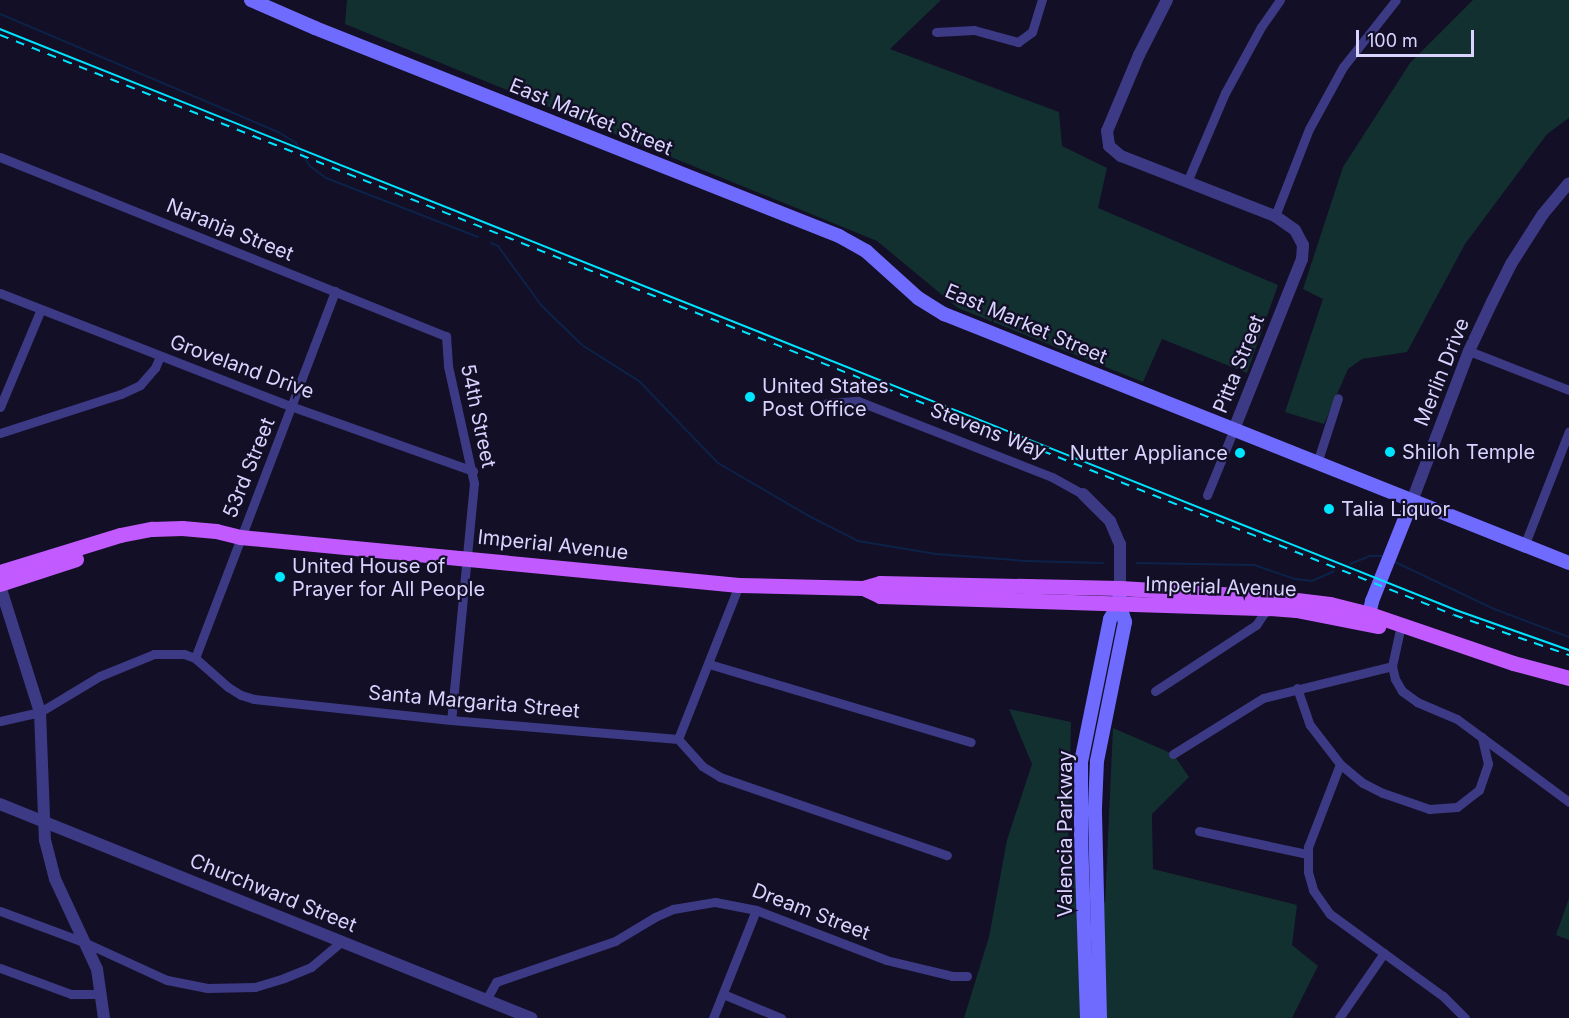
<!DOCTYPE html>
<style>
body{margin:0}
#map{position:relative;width:1569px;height:1018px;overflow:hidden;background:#130f26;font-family:Inter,sans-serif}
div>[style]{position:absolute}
.green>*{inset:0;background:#12302f}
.stream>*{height:2px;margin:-1px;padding:0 1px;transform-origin:1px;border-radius:1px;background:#0c2248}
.minor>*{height:9px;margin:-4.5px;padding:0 4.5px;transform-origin:4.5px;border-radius:4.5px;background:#3d3a85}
.tertiary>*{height:12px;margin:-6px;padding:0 6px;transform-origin:6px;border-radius:6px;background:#3d3a85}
.secondary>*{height:14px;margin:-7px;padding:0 7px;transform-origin:7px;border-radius:7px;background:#6f6bff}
.primary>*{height:15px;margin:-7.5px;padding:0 7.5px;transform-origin:7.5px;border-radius:7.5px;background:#c25bff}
.tram>*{height:1.5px;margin:-0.75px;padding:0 0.75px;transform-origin:0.75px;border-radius:0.75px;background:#00e5ff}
.rail>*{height:2px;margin-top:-1px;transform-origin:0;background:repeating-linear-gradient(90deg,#00e5ff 0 9px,transparent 0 17px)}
.dots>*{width:16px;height:16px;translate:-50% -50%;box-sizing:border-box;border:3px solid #130f26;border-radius:50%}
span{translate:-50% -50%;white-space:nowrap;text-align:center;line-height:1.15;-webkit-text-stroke:4.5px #130f26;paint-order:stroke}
.street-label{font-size:20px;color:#d9d4ff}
.poi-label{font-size:20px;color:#d9d4ff}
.left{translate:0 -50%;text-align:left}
.right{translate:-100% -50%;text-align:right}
.scale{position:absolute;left:1356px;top:30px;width:118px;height:27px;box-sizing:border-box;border:3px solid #d9d4ff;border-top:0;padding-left:8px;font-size:18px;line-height:21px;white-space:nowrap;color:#d9d4ff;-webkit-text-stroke:4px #130f26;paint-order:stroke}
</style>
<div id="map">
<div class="green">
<i style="clip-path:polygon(347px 0,941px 0,890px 49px,1059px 112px,1062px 146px,1107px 168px,1098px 208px,1278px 285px,1247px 373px,1162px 339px,1143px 382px,958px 308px,877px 241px,345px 24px)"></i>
<i style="clip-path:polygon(1473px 0,1569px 0,1569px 118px,1547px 134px,1465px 244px,1407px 352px,1362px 359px,1348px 369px,1324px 424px,1285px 412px,1323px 299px,1303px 289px,1343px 167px,1410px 63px)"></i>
<i style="clip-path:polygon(1009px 709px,1071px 722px,1068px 851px,1105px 903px,1113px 728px,1173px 754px,1189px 777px,1152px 814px,1153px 869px,1297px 905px,1292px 945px,1318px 966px,1292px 1018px,964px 1018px,989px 937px,1007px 840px,1032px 764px)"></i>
<i style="clip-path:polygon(1569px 898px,1569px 940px,1556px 935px)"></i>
</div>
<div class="stream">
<i style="left:0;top:14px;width:302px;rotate:23deg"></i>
<i style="left:278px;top:132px;width:21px;rotate:31deg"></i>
<i style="left:296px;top:143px;width:27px;rotate:59deg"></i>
<i style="left:310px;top:166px;width:20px;rotate:37deg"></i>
<i style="left:326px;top:178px;width:163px;rotate:21.2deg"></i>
<i style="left:491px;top:243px;width:8px;rotate:23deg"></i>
<i style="left:498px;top:246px;width:73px;rotate:53.9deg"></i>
<i style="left:541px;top:305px;width:57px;rotate:44.3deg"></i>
<i style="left:582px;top:345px;width:67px;rotate:32.3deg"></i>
<i style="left:639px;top:381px;width:114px;rotate:46.1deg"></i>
<i style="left:718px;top:463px;width:103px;rotate:30.3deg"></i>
<i style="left:807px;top:515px;width:57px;rotate:27deg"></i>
<i style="left:858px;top:541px;width:79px;rotate:9.5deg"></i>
<i style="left:936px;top:554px;width:90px;rotate:4.4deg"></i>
<i style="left:1026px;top:561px;width:77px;rotate:1.5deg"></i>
<i style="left:1395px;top:562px;width:110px;rotate:25.4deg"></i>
<i style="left:1494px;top:609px;width:80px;rotate:20.5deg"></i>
<i style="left:1137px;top:563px;width:117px;rotate:1deg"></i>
<i style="left:1254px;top:565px;width:43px;rotate:18.9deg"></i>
<i style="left:1295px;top:579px;width:17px;rotate:7deg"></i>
<i style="left:1312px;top:581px;width:24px;rotate:-24deg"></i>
<i style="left:1350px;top:564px;width:22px;rotate:-22deg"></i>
<i style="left:1370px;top:556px;width:12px"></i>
</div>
<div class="minor">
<i style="left:936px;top:32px;width:38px;rotate:-3deg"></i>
<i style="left:974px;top:30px;width:46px;rotate:15.3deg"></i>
<i style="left:1018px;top:42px;width:17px;rotate:-36deg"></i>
<i style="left:1032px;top:32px;width:34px;rotate:-73deg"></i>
<i style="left:0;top:157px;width:481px;rotate:21.9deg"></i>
<i style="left:446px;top:336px;width:30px;rotate:86deg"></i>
<i style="left:448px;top:366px;width:120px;rotate:77.5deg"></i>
<i style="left:474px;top:483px;width:238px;rotate:95.5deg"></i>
<i style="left:1187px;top:182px;width:97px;rotate:-66.9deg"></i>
<i style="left:1225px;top:93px;width:75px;rotate:-61.4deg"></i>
<i style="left:1261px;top:27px;width:33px;rotate:-55deg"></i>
<i style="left:1275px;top:216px;width:93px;rotate:-68.7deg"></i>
<i style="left:1309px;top:129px;width:71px;rotate:-61.3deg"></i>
<i style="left:1343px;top:67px;width:85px;rotate:-51.7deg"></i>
<i style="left:0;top:293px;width:303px;rotate:21.3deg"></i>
<i style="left:282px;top:403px;width:203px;rotate:19.6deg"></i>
<i style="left:1469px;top:351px;width:107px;rotate:21.3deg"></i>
<i style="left:827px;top:403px;width:31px;rotate:-4deg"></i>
<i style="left:858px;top:401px;width:208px;rotate:21.4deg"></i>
<i style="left:1052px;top:477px;width:35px;rotate:29deg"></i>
<i style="left:0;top:407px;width:106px;rotate:-67.3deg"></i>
<i style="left:0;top:433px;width:127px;rotate:-17.9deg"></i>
<i style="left:121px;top:394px;width:21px;rotate:-25deg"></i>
<i style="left:140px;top:385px;width:23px;rotate:-49deg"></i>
<i style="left:155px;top:368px;width:13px;rotate:-67deg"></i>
<i style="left:1317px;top:463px;width:68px;rotate:-72.1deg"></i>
<i style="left:1207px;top:495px;width:71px;rotate:-67.8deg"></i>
<i style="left:1524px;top:546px;width:123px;rotate:-68.6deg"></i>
<i style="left:1401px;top:625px;width:42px;rotate:102.4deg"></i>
<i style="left:1392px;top:666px;width:13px;rotate:77deg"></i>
<i style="left:1395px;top:679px;width:14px;rotate:60deg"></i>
<i style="left:1402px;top:691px;width:19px;rotate:36deg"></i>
<i style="left:1417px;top:702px;width:43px;rotate:23deg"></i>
<i style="left:1457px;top:719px;width:139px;rotate:36.5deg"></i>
<i style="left:195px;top:658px;width:393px;rotate:-69.1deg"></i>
<i style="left:709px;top:664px;width:273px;rotate:16.6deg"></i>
<i style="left:1297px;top:688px;width:39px;rotate:71deg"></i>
<i style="left:1310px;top:725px;width:49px;rotate:52.4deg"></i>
<i style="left:1340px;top:764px;width:30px;rotate:40deg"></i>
<i style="left:1363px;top:783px;width:22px;rotate:27deg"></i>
<i style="left:1383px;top:793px;width:49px;rotate:19.2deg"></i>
<i style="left:1429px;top:809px;width:28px;rotate:-4deg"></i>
<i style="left:1457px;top:807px;width:28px;rotate:-38deg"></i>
<i style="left:1479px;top:790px;width:28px;rotate:-71deg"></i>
<i style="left:1488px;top:764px;width:28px;rotate:-103deg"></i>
<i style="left:1155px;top:691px;width:121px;rotate:-33.2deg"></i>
<i style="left:1256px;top:625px;width:22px;rotate:-56deg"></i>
<i style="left:0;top:721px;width:41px;rotate:-12.7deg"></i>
<i style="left:40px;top:712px;width:70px;rotate:-31deg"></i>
<i style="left:100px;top:676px;width:58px;rotate:-22.2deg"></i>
<i style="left:154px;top:654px;width:30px"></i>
<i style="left:184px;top:654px;width:12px;rotate:20deg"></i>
<i style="left:195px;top:658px;width:44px;rotate:41.3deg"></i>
<i style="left:228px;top:687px;width:15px;rotate:32deg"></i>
<i style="left:241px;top:695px;width:14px;rotate:17deg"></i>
<i style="left:254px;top:699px;width:198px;rotate:6.1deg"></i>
<i style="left:451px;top:720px;width:228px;rotate:4.8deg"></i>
<i style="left:678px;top:739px;width:36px;rotate:48deg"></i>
<i style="left:702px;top:766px;width:21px;rotate:31deg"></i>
<i style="left:720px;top:777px;width:240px;rotate:19deg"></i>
<i style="left:678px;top:739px;width:166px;rotate:-68.4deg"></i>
<i style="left:1173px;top:754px;width:106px;rotate:-31.9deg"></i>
<i style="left:1263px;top:698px;width:133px;rotate:-13.9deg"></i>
<i style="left:1340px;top:764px;width:89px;rotate:111.1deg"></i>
<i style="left:1308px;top:847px;width:25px;rotate:90deg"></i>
<i style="left:1308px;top:872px;width:19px;rotate:74deg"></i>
<i style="left:1313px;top:890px;width:29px;rotate:55deg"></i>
<i style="left:1330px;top:914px;width:140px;rotate:36deg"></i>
<i style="left:1443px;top:996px;width:31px;rotate:45deg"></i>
<i style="left:1199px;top:831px;width:110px;rotate:12deg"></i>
<i style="left:0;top:911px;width:92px;rotate:20.4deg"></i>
<i style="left:86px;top:943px;width:89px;rotate:24.6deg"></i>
<i style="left:167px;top:980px;width:41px;rotate:11.3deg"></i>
<i style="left:207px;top:988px;width:48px;rotate:-1.2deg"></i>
<i style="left:255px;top:987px;width:30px;rotate:-17deg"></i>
<i style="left:284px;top:978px;width:29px;rotate:-22deg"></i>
<i style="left:311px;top:967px;width:39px;rotate:-40deg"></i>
<i style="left:0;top:968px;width:76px;rotate:20.1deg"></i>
<i style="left:71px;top:994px;width:29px"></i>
<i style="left:723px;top:994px;width:63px;rotate:22.5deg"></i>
<i style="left:486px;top:1000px;width:21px;rotate:-61deg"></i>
<i style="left:496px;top:982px;width:126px;rotate:-19deg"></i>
<i style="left:615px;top:941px;width:47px;rotate:-31deg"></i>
<i style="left:655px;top:917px;width:20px;rotate:-24deg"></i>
<i style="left:673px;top:909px;width:43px;rotate:-9.5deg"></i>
<i style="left:715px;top:902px;width:42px;rotate:11deg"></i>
<i style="left:756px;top:910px;width:139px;rotate:21deg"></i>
<i style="left:886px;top:960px;width:68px;rotate:13.6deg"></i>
<i style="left:952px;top:976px;width:15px"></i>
<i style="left:713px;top:1018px;width:116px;rotate:-68.3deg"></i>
<i style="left:1339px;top:1018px;width:79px;rotate:-55.3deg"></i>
</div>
<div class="tertiary">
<i style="left:1167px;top:0;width:62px;rotate:117deg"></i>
<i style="left:1139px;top:55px;width:82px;rotate:112.8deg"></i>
<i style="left:1107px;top:131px;width:15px;rotate:82deg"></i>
<i style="left:1109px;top:146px;width:16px;rotate:40deg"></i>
<i style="left:1121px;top:156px;width:165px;rotate:21.3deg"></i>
<i style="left:1275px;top:216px;width:24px;rotate:35deg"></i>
<i style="left:1295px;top:230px;width:17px;rotate:62deg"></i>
<i style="left:1303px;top:245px;width:14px;rotate:94deg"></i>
<i style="left:1302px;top:259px;width:183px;rotate:111.8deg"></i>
<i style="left:1083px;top:494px;width:38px;rotate:45deg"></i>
<i style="left:1110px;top:521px;width:25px;rotate:67deg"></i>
<i style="left:1120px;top:544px;width:44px;rotate:90deg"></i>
<i style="left:1412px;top:501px;width:160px;rotate:-69.2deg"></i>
<i style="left:1469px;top:351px;width:54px;rotate:-64.9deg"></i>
<i style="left:1492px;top:302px;width:42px;rotate:-63.4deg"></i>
<i style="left:1511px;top:264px;width:59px;rotate:-57.4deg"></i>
<i style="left:1543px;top:214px;width:40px;rotate:-50deg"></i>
<i style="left:0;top:586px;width:132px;rotate:72.4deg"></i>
<i style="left:40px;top:712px;width:128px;rotate:87.8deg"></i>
<i style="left:45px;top:840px;width:40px;rotate:75.6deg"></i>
<i style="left:55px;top:879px;width:99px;rotate:65deg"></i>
<i style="left:97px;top:969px;width:49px;rotate:81.9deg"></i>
<i style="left:0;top:804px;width:573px;rotate:21.95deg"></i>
</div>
<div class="secondary">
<i style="left:251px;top:0;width:70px;rotate:23.6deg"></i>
<i style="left:315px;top:28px;width:564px;rotate:21.65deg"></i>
<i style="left:839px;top:236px;width:31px;rotate:29deg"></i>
<i style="left:866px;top:251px;width:70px;rotate:42.1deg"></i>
<i style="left:918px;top:298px;width:31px;rotate:32deg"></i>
<i style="left:944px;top:314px;width:673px;rotate:21.72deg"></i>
<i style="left:1367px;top:623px;width:23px;rotate:-77deg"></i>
<i style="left:1372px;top:601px;width:108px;rotate:-68.2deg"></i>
<i style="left:1087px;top:1018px;width:181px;rotate:-91.9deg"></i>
<i style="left:1081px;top:837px;width:75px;rotate:-90deg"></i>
<i style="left:1081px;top:762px;width:146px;rotate:-78.5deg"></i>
<i style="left:1110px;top:619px;width:17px;rotate:-59deg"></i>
<i style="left:1100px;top:1018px;width:210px;rotate:-91.4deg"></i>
<i style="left:1095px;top:808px;width:47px;rotate:-87.6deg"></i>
<i style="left:1097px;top:761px;width:142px;rotate:-78.6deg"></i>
<i style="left:1125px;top:622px;width:19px;rotate:-108deg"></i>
<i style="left:1119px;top:604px;width:11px;rotate:-85deg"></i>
</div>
<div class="primary">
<i style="left:0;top:572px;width:126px;rotate:-17.1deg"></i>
<i style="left:120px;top:535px;width:33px;rotate:-11deg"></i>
<i style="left:152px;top:529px;width:30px;rotate:-2deg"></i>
<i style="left:182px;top:528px;width:34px;rotate:5deg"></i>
<i style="left:216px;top:531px;width:25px;rotate:14deg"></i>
<i style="left:240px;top:537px;width:501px;rotate:5.49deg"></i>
<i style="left:739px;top:585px;width:124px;rotate:1.4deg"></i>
<i style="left:863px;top:588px;width:18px;rotate:-16deg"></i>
<i style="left:880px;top:583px;width:240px;rotate:1.2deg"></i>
<i style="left:1120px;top:588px;width:152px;rotate:3.4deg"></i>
<i style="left:1272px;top:597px;width:58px;rotate:6.9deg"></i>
<i style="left:1330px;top:604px;width:41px;rotate:14deg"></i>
<i style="left:1370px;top:614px;width:151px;rotate:18.9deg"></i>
<i style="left:1513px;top:663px;width:58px;rotate:15deg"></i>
<i style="left:0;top:584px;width:80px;rotate:-18.2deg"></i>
<i style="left:863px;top:588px;width:19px;rotate:25deg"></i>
<i style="left:880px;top:596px;width:388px;rotate:1.8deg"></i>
<i style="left:1268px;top:608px;width:28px;rotate:4deg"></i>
<i style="left:1296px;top:610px;width:84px;rotate:11deg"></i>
</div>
<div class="tram">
<i style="left:0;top:29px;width:1568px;rotate:21.75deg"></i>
<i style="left:1456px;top:610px;width:120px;rotate:19.5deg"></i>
</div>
<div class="rail">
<i style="left:0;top:35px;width:1565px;rotate:21.75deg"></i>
<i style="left:1454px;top:615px;width:122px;rotate:19.2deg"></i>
</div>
<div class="dots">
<i style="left:750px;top:397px;background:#00e5ff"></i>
<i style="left:1390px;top:452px;background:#00e5ff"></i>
<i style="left:1240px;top:453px;background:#00e5ff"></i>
<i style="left:1329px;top:509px;background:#00e5ff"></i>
<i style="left:280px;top:577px;background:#00e5ff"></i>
</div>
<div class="street-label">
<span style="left:591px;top:117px;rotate:22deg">East Market Street</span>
<span style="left:230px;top:230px;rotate:22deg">Naranja Street</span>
<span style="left:1026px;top:324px;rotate:23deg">East Market Street</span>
<span style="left:1239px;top:364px;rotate:-68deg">Pitta Street</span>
<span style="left:242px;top:367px;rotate:20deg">Groveland Drive</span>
<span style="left:1442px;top:372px;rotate:-68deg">Merlin Drive</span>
<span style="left:478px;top:416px;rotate:78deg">54th Street</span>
<span style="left:988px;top:431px;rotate:21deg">Stevens Way</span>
<span style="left:249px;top:468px;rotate:-68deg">53rd Street</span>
<span style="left:553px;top:545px;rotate:6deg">Imperial Avenue</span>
<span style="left:1221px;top:587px;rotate:2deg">Imperial Avenue</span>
<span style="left:474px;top:702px;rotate:5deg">Santa Margarita Street</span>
<span style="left:1065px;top:834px;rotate:-90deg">Valencia Parkway</span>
<span style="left:273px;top:893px;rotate:22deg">Churchward Street</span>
<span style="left:811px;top:912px;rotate:21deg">Dream Street</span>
</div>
<div class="poi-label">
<span class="left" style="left:762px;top:398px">United States<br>Post Office</span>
<span class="left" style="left:1402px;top:452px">Shiloh Temple</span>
<span class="right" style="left:1228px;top:453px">Nutter Appliance</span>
<span class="left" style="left:1341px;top:509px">Talia Liquor</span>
<span class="left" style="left:292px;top:578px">United House of<br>Prayer for All People</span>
</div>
<div class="scale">100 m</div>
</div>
